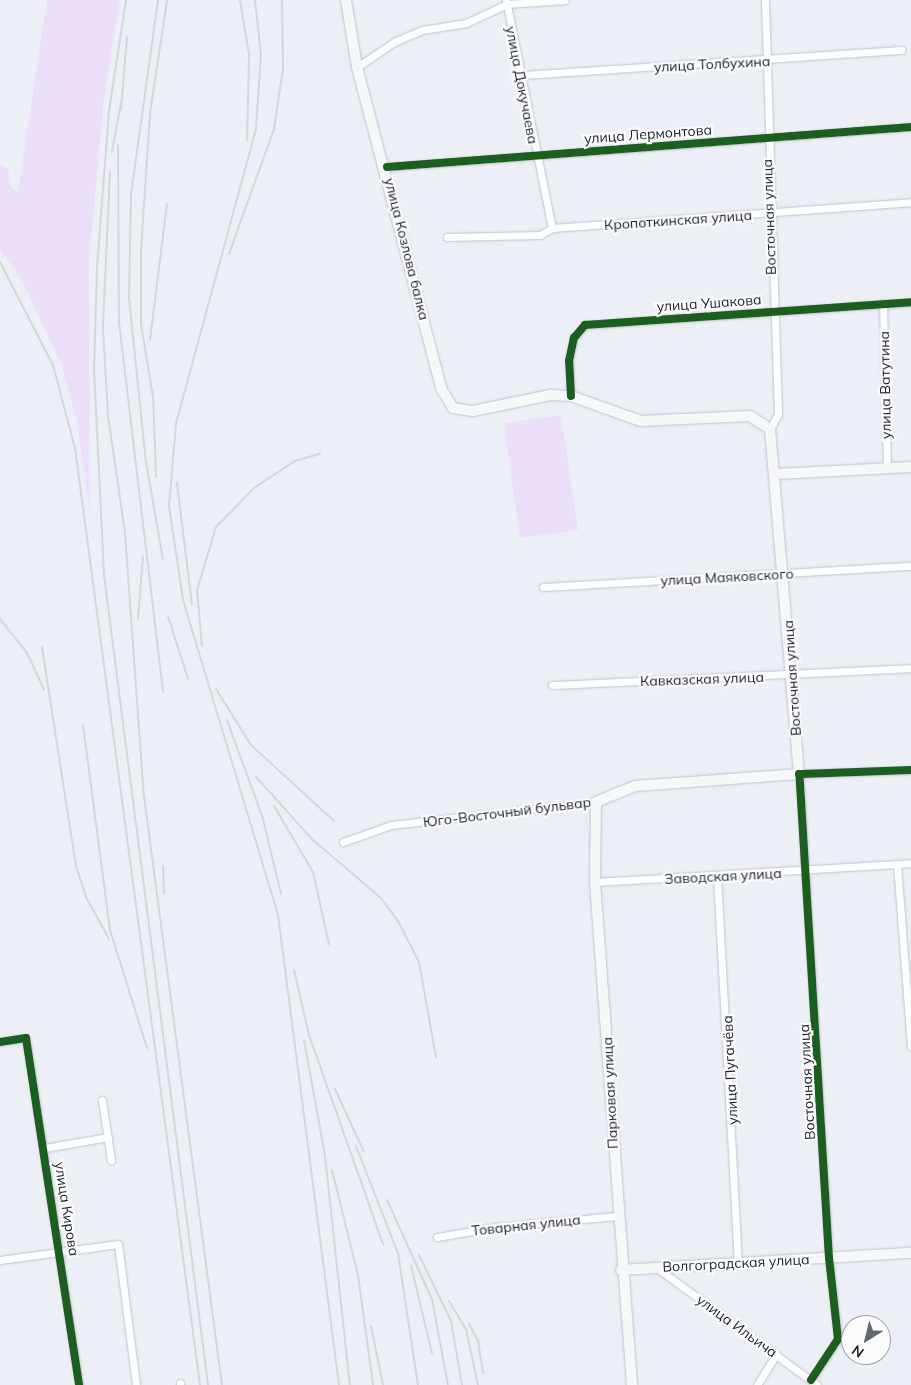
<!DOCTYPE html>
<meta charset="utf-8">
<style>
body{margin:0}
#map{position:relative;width:911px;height:1385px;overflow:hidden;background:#edeff6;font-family:Mulish,sans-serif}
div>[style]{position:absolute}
.green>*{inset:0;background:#ebe0f7}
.roads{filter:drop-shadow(0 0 1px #c0c4cc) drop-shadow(0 0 1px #c0c4cc)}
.street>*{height:7px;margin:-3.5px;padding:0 3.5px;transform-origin:3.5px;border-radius:3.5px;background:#fcfdfe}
.secondary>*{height:10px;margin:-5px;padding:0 5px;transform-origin:5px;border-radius:5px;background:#f6f7f9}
.rail>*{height:2px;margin:-1px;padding:0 1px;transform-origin:1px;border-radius:1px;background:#d6d7da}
.cycleway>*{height:8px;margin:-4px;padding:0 4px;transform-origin:4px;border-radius:4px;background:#1b5e20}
span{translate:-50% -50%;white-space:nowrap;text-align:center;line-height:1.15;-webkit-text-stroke:4.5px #fbfbfb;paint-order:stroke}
.street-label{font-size:14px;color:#191e28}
.north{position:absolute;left:841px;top:1315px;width:50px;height:50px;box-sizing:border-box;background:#fbfbfb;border:1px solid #a1a3a7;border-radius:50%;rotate:216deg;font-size:14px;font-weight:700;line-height:20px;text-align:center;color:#191e28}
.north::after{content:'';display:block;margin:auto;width:18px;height:22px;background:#636770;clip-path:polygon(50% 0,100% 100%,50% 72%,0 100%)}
</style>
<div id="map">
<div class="green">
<i style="clip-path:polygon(47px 0,120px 0,104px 98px,89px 263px,90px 514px,77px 421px,61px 364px,23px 282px,0 249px,0 165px,8px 169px,11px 188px,18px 192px)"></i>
<i style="clip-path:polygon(561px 415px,578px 530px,520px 538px,504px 423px)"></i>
</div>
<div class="roads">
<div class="street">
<i style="left:506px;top:0;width:233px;rotate:78.6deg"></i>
<i style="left:765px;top:0;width:414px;rotate:88.2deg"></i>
<i style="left:778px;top:414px;width:17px;rotate:118deg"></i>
<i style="left:357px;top:67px;width:45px;rotate:-34deg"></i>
<i style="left:394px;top:42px;width:30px;rotate:-23deg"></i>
<i style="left:422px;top:30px;width:45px;rotate:-9deg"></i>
<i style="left:466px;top:23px;width:45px;rotate:-24.9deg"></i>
<i style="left:507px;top:4px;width:58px;rotate:-3.9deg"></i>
<i style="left:523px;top:75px;width:379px;rotate:-3.8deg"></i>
<i style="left:387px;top:167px;width:526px;rotate:-4.37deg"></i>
<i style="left:447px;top:237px;width:93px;rotate:-1.2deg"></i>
<i style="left:540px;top:235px;width:14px;rotate:-30deg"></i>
<i style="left:552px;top:228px;width:360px;rotate:-4.1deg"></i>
<i style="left:883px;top:303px;width:164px;rotate:88.6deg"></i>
<i style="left:571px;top:396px;width:35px;rotate:-93deg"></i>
<i style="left:569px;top:361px;width:24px;rotate:-78deg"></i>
<i style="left:574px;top:338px;width:17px;rotate:-50deg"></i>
<i style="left:585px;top:325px;width:327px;rotate:-4deg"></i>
<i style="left:543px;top:587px;width:369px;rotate:-3.3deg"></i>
<i style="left:552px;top:685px;width:359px;rotate:-2.7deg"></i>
<i style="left:343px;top:842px;width:51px;rotate:-19.5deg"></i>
<i style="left:391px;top:825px;width:206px;rotate:-6.4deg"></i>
<i style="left:897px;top:864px;width:183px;rotate:85.6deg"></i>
<i style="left:717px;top:876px;width:389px;rotate:86.9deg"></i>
<i style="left:595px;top:882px;width:317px;rotate:-3.4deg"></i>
<i style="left:0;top:1042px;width:26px;rotate:-9deg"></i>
<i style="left:26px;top:1038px;width:351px;rotate:81.3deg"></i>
<i style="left:102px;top:1100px;width:61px;rotate:81.5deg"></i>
<i style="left:45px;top:1148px;width:64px;rotate:-9.9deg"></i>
<i style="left:437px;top:1237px;width:60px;rotate:-9.6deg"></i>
<i style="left:496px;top:1227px;width:121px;rotate:-5.2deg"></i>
<i style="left:0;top:1260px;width:119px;rotate:-7.7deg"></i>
<i style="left:118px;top:1244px;width:142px;rotate:82.7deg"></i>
<i style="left:657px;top:1268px;width:198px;rotate:36.2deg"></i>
<i style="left:811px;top:1380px;width:49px;rotate:-56.6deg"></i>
<i style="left:838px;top:1339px;width:81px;rotate:-96.3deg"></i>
<i style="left:829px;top:1258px;width:485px;rotate:-93.5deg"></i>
<i style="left:799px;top:774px;width:112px;rotate:-2deg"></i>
<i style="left:180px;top:1383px;width:2px;rotate:90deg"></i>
<i style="left:757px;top:1385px;width:36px;rotate:-58deg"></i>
</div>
<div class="secondary">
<i style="left:346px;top:0;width:68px;rotate:80.7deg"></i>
<i style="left:357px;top:67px;width:332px;rotate:75.3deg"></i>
<i style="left:441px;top:388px;width:23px;rotate:59deg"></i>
<i style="left:453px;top:408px;width:20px;rotate:9deg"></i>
<i style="left:473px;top:411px;width:79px;rotate:-11.7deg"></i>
<i style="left:550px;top:395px;width:21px;rotate:3deg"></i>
<i style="left:571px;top:396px;width:74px;rotate:19.7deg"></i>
<i style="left:641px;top:421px;width:109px;rotate:-2.6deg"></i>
<i style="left:750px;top:416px;width:24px;rotate:33deg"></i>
<i style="left:770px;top:429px;width:346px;rotate:85.2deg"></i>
<i style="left:799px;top:774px;width:164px;rotate:175.8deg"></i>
<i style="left:635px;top:786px;width:42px;rotate:157.7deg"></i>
<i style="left:596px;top:802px;width:80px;rotate:90.7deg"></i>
<i style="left:595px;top:882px;width:504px;rotate:85.79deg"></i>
<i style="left:777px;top:474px;width:134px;rotate:-3deg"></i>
<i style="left:621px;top:1270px;width:290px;rotate:-3.4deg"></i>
</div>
</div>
<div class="rail">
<i style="left:126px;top:0;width:112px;rotate:98.7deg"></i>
<i style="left:109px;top:111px;width:157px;rotate:94.4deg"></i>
<i style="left:97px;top:268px;width:101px;rotate:91.7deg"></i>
<i style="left:94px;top:369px;width:206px;rotate:87.2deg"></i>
<i style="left:104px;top:575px;width:817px;rotate:82.68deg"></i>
<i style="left:158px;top:0;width:197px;rotate:97.9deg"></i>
<i style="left:131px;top:195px;width:103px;rotate:91.1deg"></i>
<i style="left:129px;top:298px;width:165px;rotate:84.1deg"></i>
<i style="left:146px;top:462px;width:98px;rotate:80.1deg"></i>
<i style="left:240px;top:0;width:56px;rotate:80.7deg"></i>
<i style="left:249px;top:55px;width:85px;rotate:91.3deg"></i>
<i style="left:255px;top:0;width:55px;rotate:83.8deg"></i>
<i style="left:261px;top:55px;width:74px;rotate:93.9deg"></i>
<i style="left:256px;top:129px;width:306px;rotate:105.2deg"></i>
<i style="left:176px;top:424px;width:82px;rotate:94.9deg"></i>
<i style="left:169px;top:506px;width:95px;rotate:81.5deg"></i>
<i style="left:183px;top:600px;width:329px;rotate:73.2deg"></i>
<i style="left:278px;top:915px;width:474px;rotate:82.6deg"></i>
<i style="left:121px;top:110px;width:73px;rotate:-85.3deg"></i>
<i style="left:118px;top:145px;width:177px;rotate:89.7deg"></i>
<i style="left:119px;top:322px;width:373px;rotate:83.2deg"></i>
<i style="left:112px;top:152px;width:50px;rotate:-79.6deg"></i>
<i style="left:110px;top:172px;width:157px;rotate:92.6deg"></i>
<i style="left:103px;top:329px;width:87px;rotate:86.7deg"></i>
<i style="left:108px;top:416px;width:118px;rotate:81.7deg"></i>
<i style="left:125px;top:533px;width:264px;rotate:85.9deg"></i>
<i style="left:144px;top:796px;width:594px;rotate:82.46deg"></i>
<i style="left:229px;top:254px;width:133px;rotate:-70.2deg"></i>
<i style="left:274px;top:129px;width:61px;rotate:-81.5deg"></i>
<i style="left:283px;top:69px;width:69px;rotate:-90.8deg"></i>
<i style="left:0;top:262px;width:116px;rotate:62.8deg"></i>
<i style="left:53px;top:365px;width:86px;rotate:75.2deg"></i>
<i style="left:75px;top:448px;width:945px;rotate:82.4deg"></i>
<i style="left:150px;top:340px;width:137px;rotate:-82.9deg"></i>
<i style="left:153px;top:390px;width:87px;rotate:88deg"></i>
<i style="left:153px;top:397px;width:74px;rotate:-99.3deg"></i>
<i style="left:141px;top:324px;width:74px;rotate:-90deg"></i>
<i style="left:141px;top:250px;width:137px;rotate:-86.2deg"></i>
<i style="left:150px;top:113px;width:114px;rotate:-81.4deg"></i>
<i style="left:177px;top:483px;width:123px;rotate:83deg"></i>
<i style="left:168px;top:616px;width:66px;rotate:72.4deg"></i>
<i style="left:0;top:619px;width:43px;rotate:51.5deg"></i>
<i style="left:27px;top:653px;width:40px;rotate:65deg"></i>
<i style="left:138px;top:620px;width:64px;rotate:-85.5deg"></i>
<i style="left:202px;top:646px;width:56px;rotate:-95.1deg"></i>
<i style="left:197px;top:590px;width:66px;rotate:-73.2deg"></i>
<i style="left:216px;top:527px;width:54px;rotate:-45.7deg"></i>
<i style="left:254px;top:488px;width:49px;rotate:-33.4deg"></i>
<i style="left:295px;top:461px;width:26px;rotate:-16deg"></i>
<i style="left:42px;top:647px;width:222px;rotate:81.2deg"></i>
<i style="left:76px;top:866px;width:33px;rotate:72deg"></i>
<i style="left:86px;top:897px;width:48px;rotate:61.3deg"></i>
<i style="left:216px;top:689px;width:66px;rotate:58deg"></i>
<i style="left:251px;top:745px;width:113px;rotate:42.5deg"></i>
<i style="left:227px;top:720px;width:105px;rotate:70deg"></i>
<i style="left:263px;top:819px;width:77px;rotate:76.5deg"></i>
<i style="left:83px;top:725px;width:207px;rotate:82.5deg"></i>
<i style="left:110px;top:930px;width:124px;rotate:72.6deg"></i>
<i style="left:256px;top:777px;width:85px;rotate:47.9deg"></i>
<i style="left:313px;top:840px;width:89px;rotate:40.5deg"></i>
<i style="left:381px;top:898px;width:29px;rotate:54deg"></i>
<i style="left:398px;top:921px;width:46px;rotate:62.9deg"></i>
<i style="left:419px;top:962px;width:97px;rotate:79.9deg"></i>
<i style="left:274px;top:806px;width:77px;rotate:59.4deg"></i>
<i style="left:313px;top:872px;width:74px;rotate:77.5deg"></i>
<i style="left:163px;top:866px;width:27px;rotate:88deg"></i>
<i style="left:294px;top:970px;width:67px;rotate:77deg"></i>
<i style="left:309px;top:1035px;width:222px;rotate:70.5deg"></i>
<i style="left:304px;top:1040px;width:118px;rotate:79.7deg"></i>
<i style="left:325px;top:1156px;width:230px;rotate:83.8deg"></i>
<i style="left:335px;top:1089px;width:69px;rotate:65.3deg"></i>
<i style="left:356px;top:1146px;width:115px;rotate:68.6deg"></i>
<i style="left:398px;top:1253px;width:134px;rotate:81.4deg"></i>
<i style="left:332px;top:1170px;width:108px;rotate:76.1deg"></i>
<i style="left:358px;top:1275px;width:111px;rotate:82.2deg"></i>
<i style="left:387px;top:1200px;width:109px;rotate:65.6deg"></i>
<i style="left:432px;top:1299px;width:87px;rotate:79.5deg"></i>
<i style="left:419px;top:1255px;width:73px;rotate:64.1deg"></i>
<i style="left:451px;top:1321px;width:65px;rotate:80.2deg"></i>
<i style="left:411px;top:1265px;width:91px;rotate:76.7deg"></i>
<i style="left:449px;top:1301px;width:33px;rotate:59deg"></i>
<i style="left:466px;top:1329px;width:57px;rotate:77.9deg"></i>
<i style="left:469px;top:1324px;width:19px;rotate:62deg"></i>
<i style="left:478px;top:1341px;width:33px;rotate:81deg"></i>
<i style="left:371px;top:1326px;width:60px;rotate:78.5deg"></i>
</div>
<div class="cycleway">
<i style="left:387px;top:167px;width:526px;rotate:-4.37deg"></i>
<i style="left:571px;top:396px;width:35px;rotate:-93deg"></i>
<i style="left:569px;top:361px;width:24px;rotate:-78deg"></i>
<i style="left:574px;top:338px;width:17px;rotate:-50deg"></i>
<i style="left:585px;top:325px;width:327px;rotate:-4deg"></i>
<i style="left:0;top:1042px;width:26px;rotate:-9deg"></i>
<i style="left:26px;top:1038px;width:351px;rotate:81.3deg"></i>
<i style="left:811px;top:1380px;width:49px;rotate:-56.6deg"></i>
<i style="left:838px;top:1339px;width:81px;rotate:-96.3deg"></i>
<i style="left:829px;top:1258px;width:485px;rotate:-93.5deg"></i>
<i style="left:799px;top:774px;width:112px;rotate:-2deg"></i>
</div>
<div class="street-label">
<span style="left:712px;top:64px;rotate:-3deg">улица Толбухина</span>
<span style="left:522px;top:85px;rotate:79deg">улица Докучаева</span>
<span style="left:648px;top:134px;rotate:-4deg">улица Лермонтова</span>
<span style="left:769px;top:217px;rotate:-92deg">Восточная улица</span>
<span style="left:678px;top:220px;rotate:-4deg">Кропоткинская улица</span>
<span style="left:407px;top:249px;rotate:76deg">улица Козлова балка</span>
<span style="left:709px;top:303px;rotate:-4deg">улица Ушакова</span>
<span style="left:885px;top:385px;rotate:-91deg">улица Ватутина</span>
<span style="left:727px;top:577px;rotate:-3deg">улица Маяковского</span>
<span style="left:792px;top:678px;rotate:-94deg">Восточная улица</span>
<span style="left:702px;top:679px;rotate:-2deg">Кавказская улица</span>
<span style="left:507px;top:812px;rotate:-7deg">Юго-Восточный бульвар</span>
<span style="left:723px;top:876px;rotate:-3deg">Заводская улица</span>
<span style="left:730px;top:1070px;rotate:-93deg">улица Пугачёва</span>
<span style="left:807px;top:1082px;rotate:-93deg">Восточная улица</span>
<span style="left:610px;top:1093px;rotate:-93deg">Парковая улица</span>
<span style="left:67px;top:1209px;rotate:81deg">улица Кирова</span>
<span style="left:526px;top:1225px;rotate:-6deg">Товарная улица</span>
<span style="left:736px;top:1263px;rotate:-3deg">Волгоградская улица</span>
<span style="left:737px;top:1326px;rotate:36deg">улица Ильича</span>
</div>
<div class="north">N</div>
</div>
